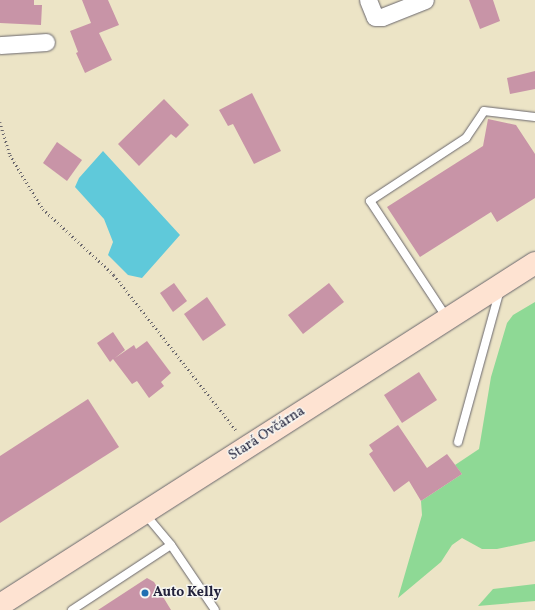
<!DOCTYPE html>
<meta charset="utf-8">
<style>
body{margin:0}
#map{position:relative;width:535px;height:610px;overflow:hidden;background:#ece4c6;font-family:Vollkorn,serif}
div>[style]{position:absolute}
.green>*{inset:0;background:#8ed995}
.water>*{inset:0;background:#5fc9da}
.building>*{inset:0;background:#c894a7}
.path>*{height:2.5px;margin-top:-1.25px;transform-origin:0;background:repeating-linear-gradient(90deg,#69666c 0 1px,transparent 0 4px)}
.roads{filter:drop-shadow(0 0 1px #69666c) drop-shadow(0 0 1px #69666c)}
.service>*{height:8px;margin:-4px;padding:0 4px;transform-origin:4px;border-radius:4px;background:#fff}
.minor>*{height:17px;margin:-8.5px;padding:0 8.5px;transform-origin:8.5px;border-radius:8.5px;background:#fff}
.secondary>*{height:22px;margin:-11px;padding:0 11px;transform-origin:11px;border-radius:11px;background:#fee3d2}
.dots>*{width:11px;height:11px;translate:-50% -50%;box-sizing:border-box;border:2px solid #f6f6f2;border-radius:50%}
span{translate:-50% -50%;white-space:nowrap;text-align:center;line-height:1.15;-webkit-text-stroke:3px #f6f6f2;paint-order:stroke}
.street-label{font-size:14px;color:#22223b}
.poi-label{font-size:14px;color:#22223b;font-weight:700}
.left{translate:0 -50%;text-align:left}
</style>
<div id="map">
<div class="green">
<i style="clip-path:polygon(535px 302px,535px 541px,497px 549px,482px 549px,462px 538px,452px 545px,441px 562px,398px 598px,422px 515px,421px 501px,462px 474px,455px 465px,479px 449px,491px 377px,507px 323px,513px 315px)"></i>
<i style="clip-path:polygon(535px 584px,535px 601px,478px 606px,493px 589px)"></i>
</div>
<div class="water">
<i style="clip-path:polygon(103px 151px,180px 235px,142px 278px,128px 275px,108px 255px,113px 242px,104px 219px,75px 187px,79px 178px)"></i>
</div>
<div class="building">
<i style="clip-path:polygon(0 0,34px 0,34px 5px,42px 5px,41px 25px,0 23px)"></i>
<i style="clip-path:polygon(82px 0,108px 0,119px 25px,99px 33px,112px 60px,85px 73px,76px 53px,78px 52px,70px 31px,91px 23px)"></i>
<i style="clip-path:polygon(469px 0,493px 0,500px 21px,480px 29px)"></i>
<i style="clip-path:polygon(535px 71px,535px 89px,510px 94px,507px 78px)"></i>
<i style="clip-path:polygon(252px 93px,281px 151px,254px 164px,233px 124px,228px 126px,219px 110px)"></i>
<i style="clip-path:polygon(164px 99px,189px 125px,176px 138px,171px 134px,139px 166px,118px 144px)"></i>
<i style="clip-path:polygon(488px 119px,516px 125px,535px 154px,535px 198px,497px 222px,491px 212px,420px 257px,387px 207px,483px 146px)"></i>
<i style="clip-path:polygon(57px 142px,82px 160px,67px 181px,43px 163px)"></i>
<i style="clip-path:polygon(174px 283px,187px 301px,173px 312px,160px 293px)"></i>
<i style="clip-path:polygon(329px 283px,344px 302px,303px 334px,288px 315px)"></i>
<i style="clip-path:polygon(207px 297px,226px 325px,203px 341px,184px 314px)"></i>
<i style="clip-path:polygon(113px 332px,125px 350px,115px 358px,134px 345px,136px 349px,147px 341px,171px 373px,161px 382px,164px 386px,149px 398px,137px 381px,132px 384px,113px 359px,110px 362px,97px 343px)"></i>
<i style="clip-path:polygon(419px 372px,437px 400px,402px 423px,384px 395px)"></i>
<i style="clip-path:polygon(88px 399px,119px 447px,0 523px,0 456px)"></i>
<i style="clip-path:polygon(398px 425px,427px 468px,447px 454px,462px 474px,421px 501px,409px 481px,394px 492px,369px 454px,373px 451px,369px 445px)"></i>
<i style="clip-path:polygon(147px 578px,154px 582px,171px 610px,98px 610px)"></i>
</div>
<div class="path">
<i style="left:0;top:122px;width:34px;rotate:73deg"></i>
<i style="left:10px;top:155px;width:63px;rotate:58.6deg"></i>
<i style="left:43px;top:209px;width:97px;rotate:42.9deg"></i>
<i style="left:114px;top:275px;width:197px;rotate:51.8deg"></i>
</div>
<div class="roads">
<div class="service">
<i style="left:447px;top:318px;width:140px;rotate:-123.3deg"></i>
<i style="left:370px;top:201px;width:115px;rotate:-33.3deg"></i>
<i style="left:466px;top:138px;width:32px;rotate:-56deg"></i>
<i style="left:484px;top:111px;width:51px;rotate:6.7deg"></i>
<i style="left:458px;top:442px;width:158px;rotate:-74.6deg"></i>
<i style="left:145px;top:514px;width:40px;rotate:50deg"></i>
<i style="left:171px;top:545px;width:78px;rotate:55.9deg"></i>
<i style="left:72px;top:610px;width:118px;rotate:-33.3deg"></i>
</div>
<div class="minor">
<i style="left:368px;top:0;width:18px;rotate:68deg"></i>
<i style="left:375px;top:17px;width:7px"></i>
<i style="left:382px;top:17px;width:46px;rotate:-21.6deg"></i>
<i style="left:0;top:45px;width:46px;rotate:-3.7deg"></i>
</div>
<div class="secondary">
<i style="left:0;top:605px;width:635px;rotate:-32.59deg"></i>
</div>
</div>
<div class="dots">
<i style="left:145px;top:593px;background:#1f6fb2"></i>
</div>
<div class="street-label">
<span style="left:267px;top:434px;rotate:-33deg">Stará Ovčárna</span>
</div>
<div class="poi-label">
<span class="left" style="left:153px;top:593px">Auto Kelly</span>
</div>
</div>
